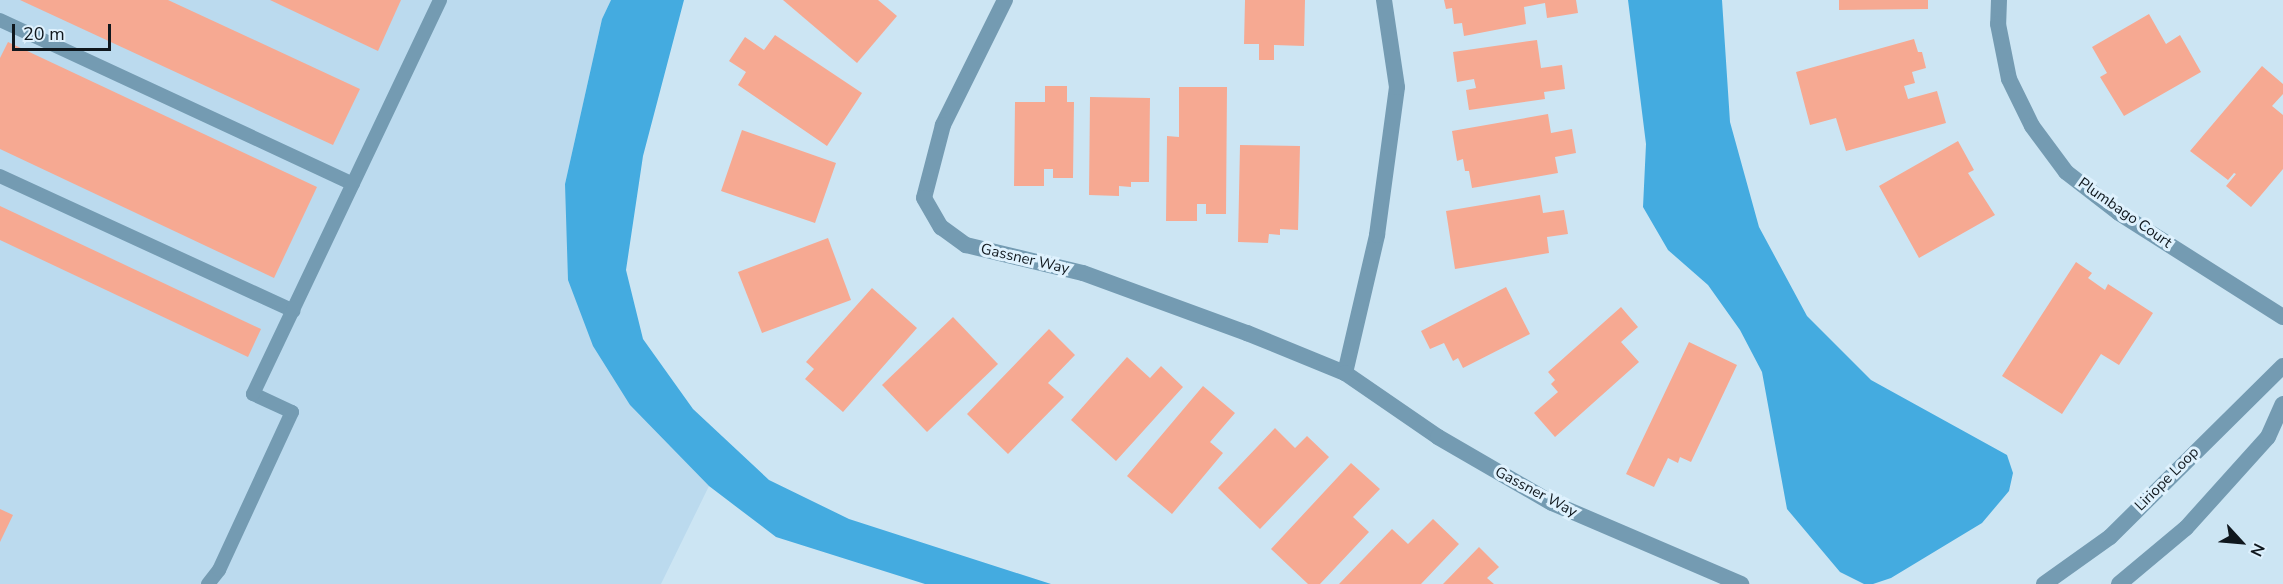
<!DOCTYPE html>
<style>
body{margin:0}
#map{position:relative;width:2283px;height:584px;overflow:hidden;background:#cce5f3;font-family:"Nunito Sans",sans-serif}
div>[style]{position:absolute}
.built>*{inset:0;background:#bbdaee}
.water>*{inset:0;background:#44abe0}
.building>*{inset:0;background:#f6a992}
.service>*{height:14px;margin:-7px;padding:0 7px;transform-origin:7px;border-radius:7px;background:#749bb2}
.minor>*{height:16px;margin:-8px;padding:0 8px;transform-origin:8px;border-radius:8px;background:#749bb2}
span{translate:-50% -50%;white-space:nowrap;text-align:center;line-height:1.15;-webkit-text-stroke:6px #def1fd;paint-order:stroke}
.street-label{font-size:15px;color:#0f171d}
.north{position:absolute;left:2211px;top:512px;width:60px;height:60px;-webkit-text-stroke:4px #def1fd;paint-order:stroke;rotate:116deg;font-size:16px;font-weight:700;line-height:24px;text-align:center;color:#0f171d}
.north::after{content:'';display:block;margin:auto;width:21px;height:27px;background:#0f171d;clip-path:polygon(50% 0,100% 100%,50% 72%,0 100%)}
.scale{position:absolute;left:12px;top:24px;width:99px;height:27px;box-sizing:border-box;border:3px solid #0f171d;border-top:0;padding-left:8px;font-size:18px;line-height:21px;white-space:nowrap;color:#0f171d;-webkit-text-stroke:4px #def1fd;paint-order:stroke}
</style>
<div id="map">
<div class="built">
<i style="clip-path:polygon(0 0,611px 0,602px 19px,565px 184px,630px 405px,709px 486px,661px 584px,0 584px)"></i>
</div>
<div class="water">
<i style="clip-path:polygon(611px 0,684px 0,643px 156px,626px 270px,643px 339px,693px 409px,769px 480px,849px 519px,1051px 584px,925px 584px,776px 537px,709px 486px,630px 405px,593px 346px,568px 280px,565px 184px,602px 19px)"></i>
<i style="clip-path:polygon(1628px 0,1722px 0,1730px 122px,1759px 227px,1807px 316px,1871px 380px,2007px 455px,2013px 473px,2009px 491px,1982px 523px,1891px 578px,1873px 584px,1864px 584px,1840px 572px,1787px 509px,1762px 372px,1740px 330px,1708px 285px,1668px 250px,1643px 207px,1646px 144px)"></i>
</div>
<div class="building">
<i style="clip-path:polygon(20px 0,168px 0,360px 89px,333px 145px)"></i>
<i style="clip-path:polygon(270px 0,401px 0,378px 51px)"></i>
<i style="clip-path:polygon(783px 0,878px 0,897px 16px,857px 63px)"></i>
<i style="clip-path:polygon(1245px 0,1305px 0,1304px 46px,1274px 45px,1274px 60px,1259px 60px,1259px 44px,1244px 44px)"></i>
<i style="clip-path:polygon(1444px 0,1576px 0,1578px 13px,1547px 18px,1545px 3px,1524px 7px,1526px 24px,1464px 36px,1462px 23px,1454px 24px,1452px 8px,1446px 9px)"></i>
<i style="clip-path:polygon(1839px 0,1928px 0,1928px 9px,1839px 10px)"></i>
<i style="clip-path:polygon(2149px 14px,2166px 44px,2180px 35px,2201px 72px,2124px 116px,2100px 77px,2107px 73px,2092px 47px)"></i>
<i style="clip-path:polygon(775px 35px,862px 93px,827px 146px,738px 85px,746px 72px,729px 61px,745px 37px,764px 50px)"></i>
<i style="clip-path:polygon(1914px 39px,1918px 52px,1922px 52px,1926px 68px,1912px 72px,1915px 83px,1904px 86px,1908px 99px,1937px 91px,1946px 123px,1846px 151px,1836px 118px,1810px 125px,1796px 72px)"></i>
<i style="clip-path:polygon(1537px 40px,1541px 68px,1562px 65px,1565px 89px,1544px 92px,1545px 99px,1469px 110px,1466px 90px,1476px 88px,1474px 79px,1457px 82px,1453px 52px)"></i>
<i style="clip-path:polygon(8px 42px,317px 187px,274px 278px,0 149px,0 58px)"></i>
<i style="clip-path:polygon(2262px 66px,2283px 84px,2283px 94px,2272px 106px,2283px 115px,2283px 169px,2251px 207px,2226px 186px,2236px 174px,2234px 173px,2228px 180px,2190px 151px)"></i>
<i style="clip-path:polygon(1045px 86px,1067px 86px,1067px 102px,1074px 102px,1073px 178px,1053px 178px,1053px 169px,1044px 169px,1044px 186px,1014px 186px,1015px 102px,1045px 102px)"></i>
<i style="clip-path:polygon(1179px 87px,1227px 87px,1226px 214px,1206px 214px,1206px 204px,1197px 204px,1197px 221px,1166px 221px,1167px 136px,1179px 137px)"></i>
<i style="clip-path:polygon(1090px 97px,1150px 98px,1149px 182px,1131px 182px,1131px 187px,1119px 186px,1119px 196px,1089px 195px)"></i>
<i style="clip-path:polygon(1548px 114px,1551px 133px,1572px 129px,1576px 153px,1555px 157px,1558px 173px,1472px 188px,1469px 171px,1465px 171px,1463px 159px,1457px 161px,1452px 131px)"></i>
<i style="clip-path:polygon(742px 130px,836px 163px,815px 223px,721px 191px)"></i>
<i style="clip-path:polygon(1958px 141px,1974px 170px,1968px 173px,1995px 215px,1919px 258px,1879px 186px)"></i>
<i style="clip-path:polygon(1240px 145px,1300px 146px,1298px 230px,1280px 229px,1280px 235px,1269px 234px,1268px 243px,1238px 242px)"></i>
<i style="clip-path:polygon(1540px 195px,1543px 213px,1564px 210px,1568px 234px,1547px 237px,1549px 253px,1455px 269px,1446px 211px)"></i>
<i style="clip-path:polygon(0 206px,261px 329px,248px 357px,0 240px)"></i>
<i style="clip-path:polygon(828px 238px,851px 300px,762px 333px,738px 272px)"></i>
<i style="clip-path:polygon(2076px 262px,2092px 273px,2088px 278px,2105px 290px,2108px 284px,2153px 313px,2119px 365px,2101px 354px,2062px 414px,2002px 376px)"></i>
<i style="clip-path:polygon(1506px 287px,1530px 334px,1463px 368px,1458px 358px,1453px 361px,1444px 343px,1430px 349px,1421px 331px)"></i>
<i style="clip-path:polygon(872px 288px,917px 328px,843px 412px,805px 379px,814px 369px,806px 362px)"></i>
<i style="clip-path:polygon(1621px 307px,1638px 327px,1621px 342px,1639px 362px,1555px 437px,1534px 413px,1558px 392px,1551px 384px,1555px 380px,1548px 372px)"></i>
<i style="clip-path:polygon(953px 317px,998px 364px,927px 432px,882px 385px)"></i>
<i style="clip-path:polygon(1049px 329px,1075px 355px,1048px 383px,1064px 397px,1008px 454px,967px 414px)"></i>
<i style="clip-path:polygon(1689px 342px,1737px 365px,1691px 462px,1680px 457px,1678px 463px,1668px 458px,1654px 487px,1626px 474px)"></i>
<i style="clip-path:polygon(1127px 357px,1150px 378px,1161px 366px,1183px 387px,1116px 461px,1071px 420px)"></i>
<i style="clip-path:polygon(1203px 386px,1235px 413px,1210px 442px,1223px 453px,1172px 514px,1127px 476px)"></i>
<i style="clip-path:polygon(1275px 428px,1295px 448px,1307px 436px,1329px 457px,1260px 529px,1218px 488px)"></i>
<i style="clip-path:polygon(1351px 463px,1380px 489px,1353px 517px,1369px 532px,1320px 584px,1308px 584px,1271px 549px)"></i>
<i style="clip-path:polygon(0 509px,13px 515px,0 542px)"></i>
<i style="clip-path:polygon(1433px 519px,1459px 544px,1421px 584px,1339px 584px,1392px 529px,1408px 544px)"></i>
<i style="clip-path:polygon(1479px 547px,1499px 567px,1487px 578px,1494px 584px,1443px 584px)"></i>
</div>
<div class="service">
<i style="left:0;top:20px;width:389px;rotate:24.9deg"></i>
<i style="left:0;top:176px;width:323px;rotate:24.7deg"></i>
<i style="left:208px;top:584px;width:18px;rotate:-52deg"></i>
<i style="left:219px;top:570px;width:174px;rotate:-65.2deg"></i>
<i style="left:292px;top:412px;width:43px;rotate:-155.2deg"></i>
<i style="left:253px;top:394px;width:436px;rotate:-64.6deg"></i>
</div>
<div class="minor">
<i style="left:1005px;top:0;width:140px;rotate:116.4deg"></i>
<i style="left:943px;top:125px;width:75px;rotate:104.6deg"></i>
<i style="left:924px;top:198px;width:34px;rotate:60deg"></i>
<i style="left:941px;top:227px;width:31px;rotate:36deg"></i>
<i style="left:966px;top:245px;width:120px;rotate:13.5deg"></i>
<i style="left:1083px;top:273px;width:175px;rotate:20.1deg"></i>
<i style="left:1247px;top:333px;width:106px;rotate:22.2deg"></i>
<i style="left:1345px;top:373px;width:142px;rotate:-76.9deg"></i>
<i style="left:1377px;top:235px;width:149px;rotate:-82.3deg"></i>
<i style="left:1397px;top:87px;width:88px;rotate:-98.5deg"></i>
<i style="left:1999px;top:0;width:24px;rotate:92deg"></i>
<i style="left:1998px;top:24px;width:56px;rotate:78.7deg"></i>
<i style="left:2009px;top:79px;width:52px;rotate:63.9deg"></i>
<i style="left:2032px;top:126px;width:57px;rotate:53.5deg"></i>
<i style="left:2066px;top:172px;width:67px;rotate:37.7deg"></i>
<i style="left:2119px;top:213px;width:194px;rotate:32.4deg"></i>
<i style="left:1345px;top:373px;width:113px;rotate:34.5deg"></i>
<i style="left:1438px;top:437px;width:132px;rotate:30.1deg"></i>
<i style="left:1552px;top:503px;width:206px;rotate:23.2deg"></i>
<i style="left:2044px;top:584px;width:81px;rotate:-35.5deg"></i>
<i style="left:2110px;top:537px;width:243px;rotate:-44.7deg"></i>
<i style="left:2119px;top:584px;width:87px;rotate:-39.9deg"></i>
<i style="left:2186px;top:528px;width:122px;rotate:-48deg"></i>
<i style="left:2268px;top:437px;width:36px;rotate:-66deg"></i>
</div>
<div class="street-label">
<span style="left:2125px;top:213px;rotate:35deg">Plumbago Court</span>
<span style="left:1025px;top:259px;rotate:13deg">Gassner Way</span>
<span style="left:2167px;top:479px;rotate:-45deg">Liriope Loop</span>
<span style="left:1536px;top:492px;rotate:28deg">Gassner Way</span>
</div>
<div class="north">N</div>
<div class="scale">20 m</div>
</div>
